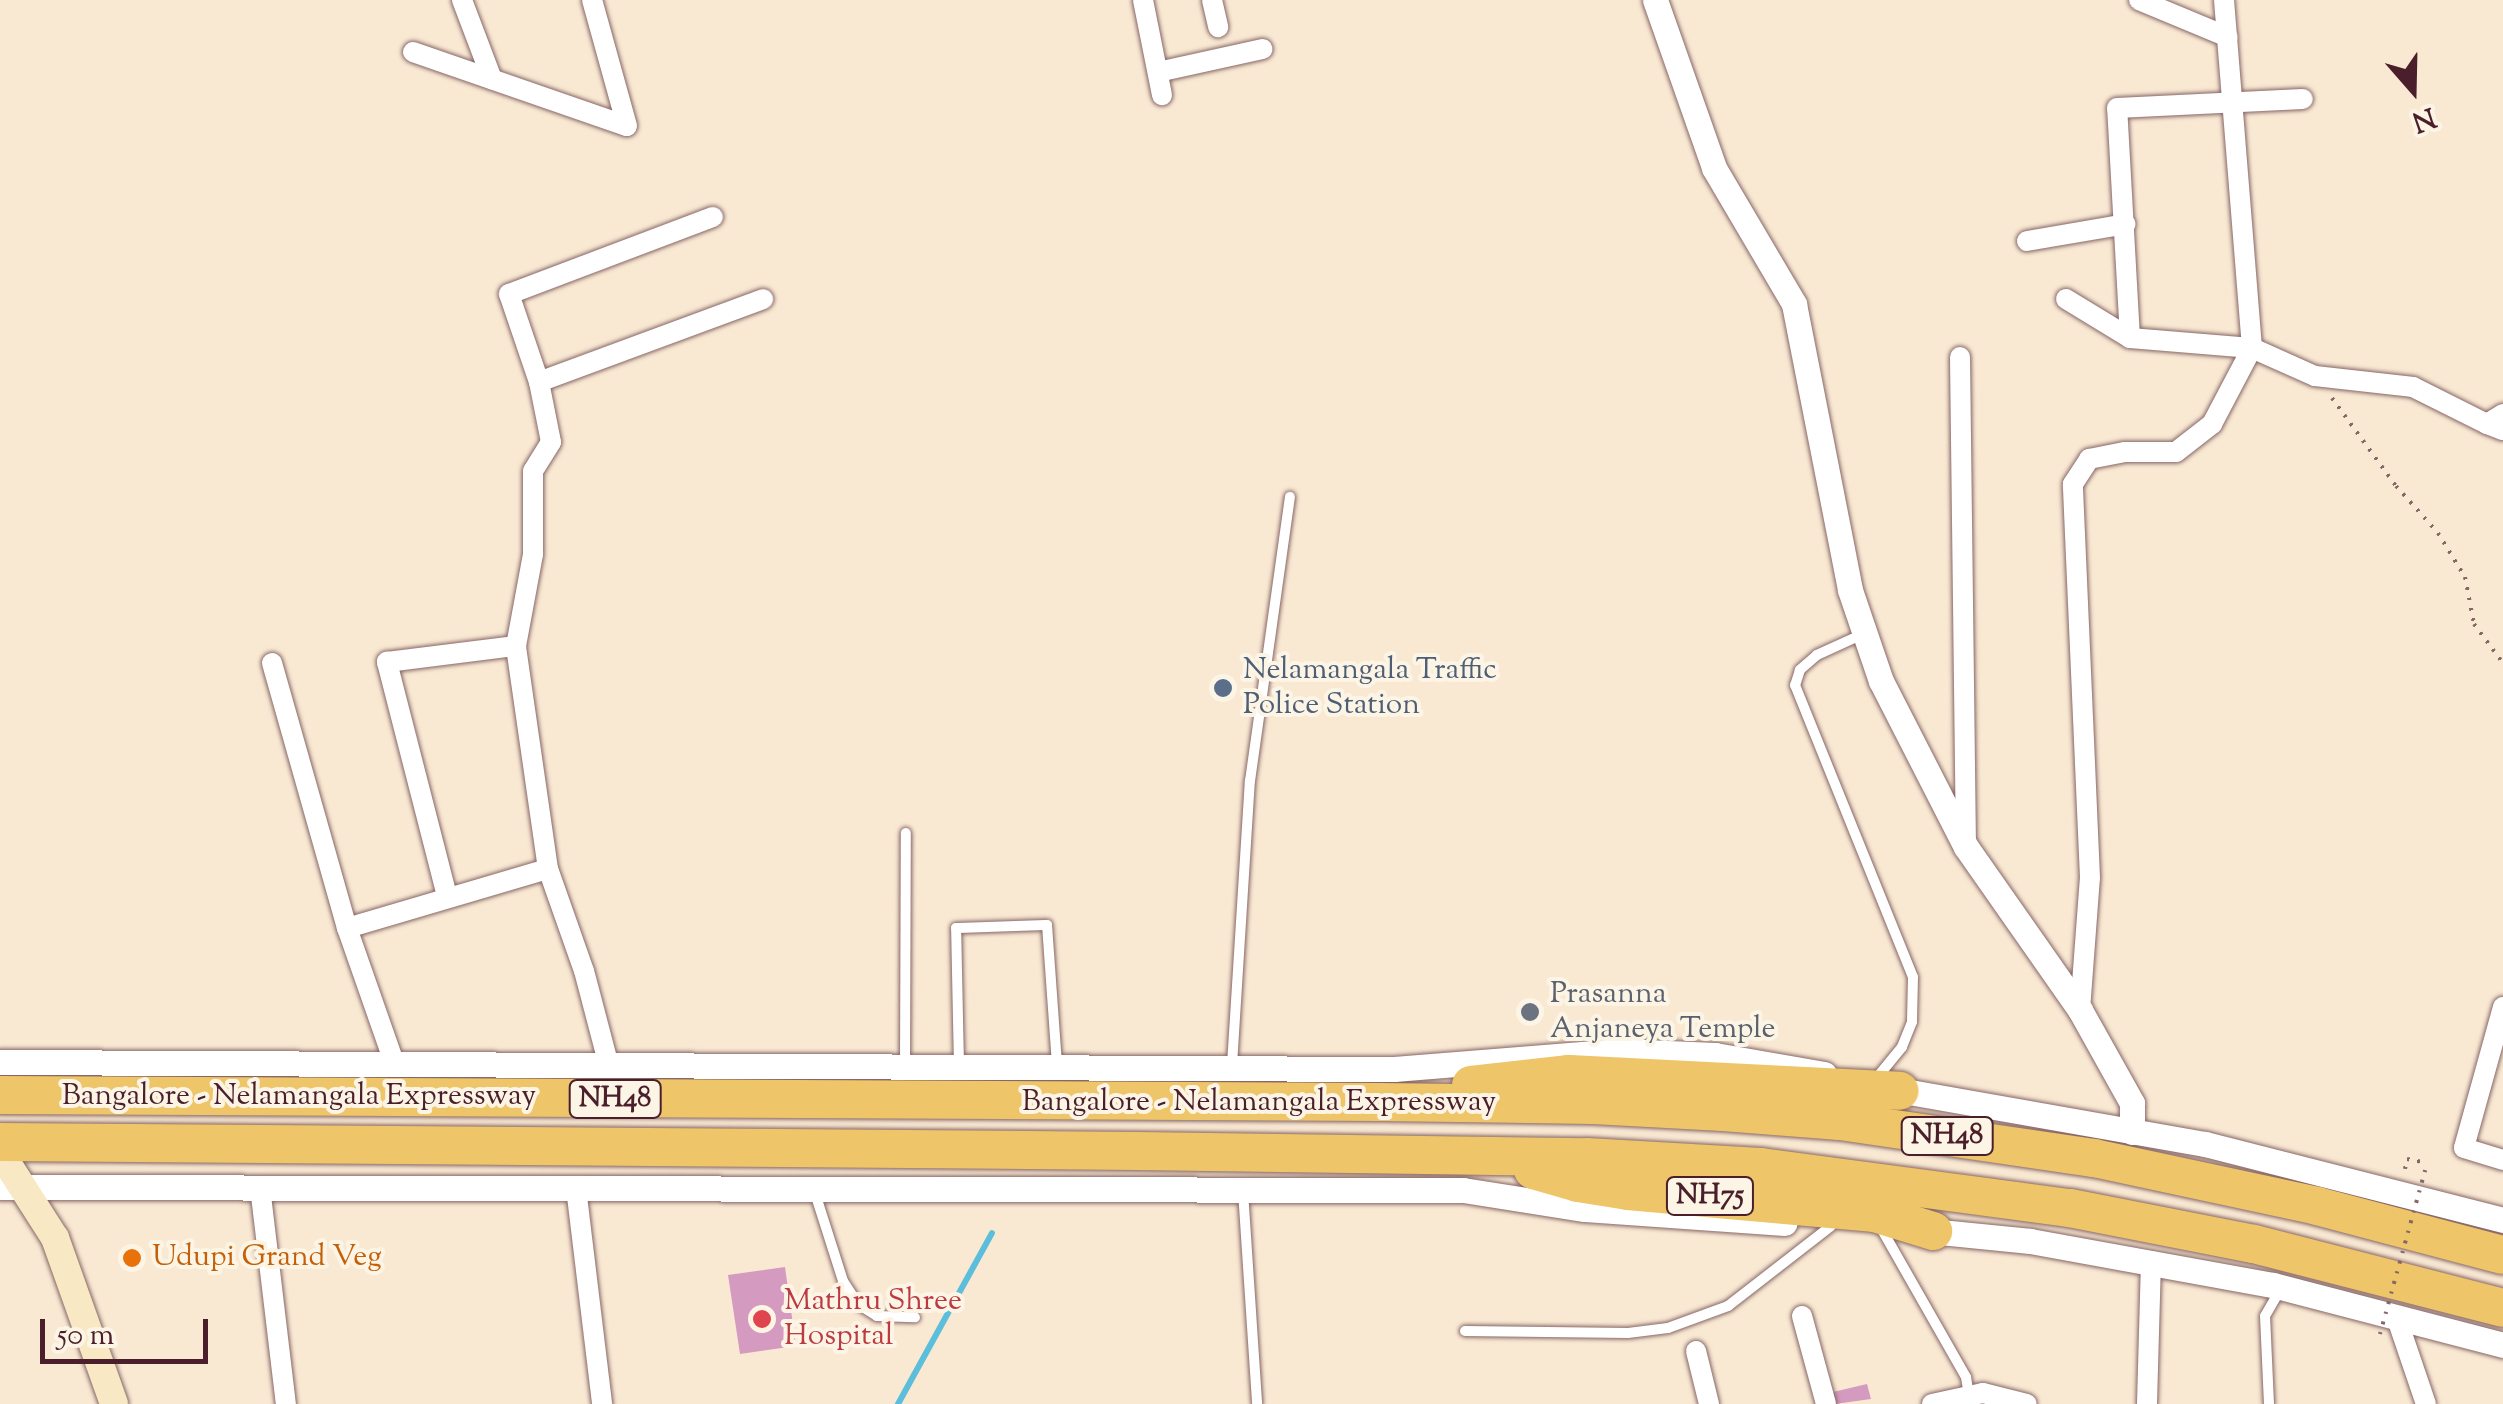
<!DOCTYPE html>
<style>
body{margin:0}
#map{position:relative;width:2503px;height:1404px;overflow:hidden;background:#f9e9d3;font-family:"Sorts Mill Goudy",serif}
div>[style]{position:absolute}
.stream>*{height:6px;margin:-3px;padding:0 3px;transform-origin:3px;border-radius:3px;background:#5dbedb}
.building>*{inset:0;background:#d59abf}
.path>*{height:4px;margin-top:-2px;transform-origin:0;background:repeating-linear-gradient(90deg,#876666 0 2.5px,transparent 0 10.5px)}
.roads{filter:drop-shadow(0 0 2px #876666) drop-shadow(0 0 2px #876666)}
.service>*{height:10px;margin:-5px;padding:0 5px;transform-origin:5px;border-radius:5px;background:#fff}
.minor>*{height:20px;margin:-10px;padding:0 10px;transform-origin:10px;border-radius:10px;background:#fff}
.tertiary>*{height:25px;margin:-12.5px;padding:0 12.5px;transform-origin:12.5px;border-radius:12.5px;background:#fff}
.secondary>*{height:28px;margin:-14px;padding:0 14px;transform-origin:14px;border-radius:14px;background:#f8e8c3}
.motorway>*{height:38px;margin:-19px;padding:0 19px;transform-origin:19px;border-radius:19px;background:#eec569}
.path-bridge>*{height:4px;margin-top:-2px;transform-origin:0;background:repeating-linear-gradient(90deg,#876666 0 2.5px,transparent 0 10.5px)}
.dots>*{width:28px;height:28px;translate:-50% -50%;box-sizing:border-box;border:5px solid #fcf5e5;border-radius:50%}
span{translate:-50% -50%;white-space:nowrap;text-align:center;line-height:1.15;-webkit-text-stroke:8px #fcf5e5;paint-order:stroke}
.shield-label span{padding:2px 8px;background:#fcf5e5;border:2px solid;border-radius:8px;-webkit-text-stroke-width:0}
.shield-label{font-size:28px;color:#4a1f2b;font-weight:700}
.service-label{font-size:30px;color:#4e5e75}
.left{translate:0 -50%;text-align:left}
.worship-label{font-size:30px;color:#5b616d}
.street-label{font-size:30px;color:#4a1f2b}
.food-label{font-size:30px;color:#c56008}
.health-label{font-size:30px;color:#be3a42}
.north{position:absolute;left:2363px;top:40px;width:100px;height:100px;-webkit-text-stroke:8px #fcf5e5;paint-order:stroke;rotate:160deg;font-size:28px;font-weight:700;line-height:40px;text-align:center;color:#4a1f2b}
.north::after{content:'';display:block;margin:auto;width:35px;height:45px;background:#4a1f2b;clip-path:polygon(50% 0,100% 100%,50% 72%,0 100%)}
.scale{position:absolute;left:40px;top:1319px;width:168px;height:45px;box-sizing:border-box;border:5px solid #4a1f2b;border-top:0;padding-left:12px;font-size:30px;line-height:35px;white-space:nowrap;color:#4a1f2b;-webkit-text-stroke:8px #fcf5e5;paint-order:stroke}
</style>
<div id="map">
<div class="stream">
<i style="left:898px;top:1404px;width:195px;rotate:-61.2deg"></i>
</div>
<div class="building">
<i style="clip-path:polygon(785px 1267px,796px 1346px,740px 1354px,728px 1275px)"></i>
<i style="clip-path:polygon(1867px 1384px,1871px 1399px,1835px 1404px,1833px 1392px)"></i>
</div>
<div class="path">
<i style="left:2332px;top:398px;width:109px;rotate:54deg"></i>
<i style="left:2396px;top:486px;width:63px;rotate:48.2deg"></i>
<i style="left:2438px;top:533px;width:52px;rotate:58.5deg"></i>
<i style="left:2465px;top:577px;width:48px;rotate:79.2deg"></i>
<i style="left:2474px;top:624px;width:49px;rotate:53.4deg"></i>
<i style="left:2405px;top:1169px;width:10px;rotate:-79deg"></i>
<i style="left:2407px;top:1159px;width:20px;rotate:11deg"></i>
</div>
<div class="roads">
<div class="service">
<i style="left:1863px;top:634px;width:51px;rotate:155.5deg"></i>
<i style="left:1817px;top:655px;width:23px;rotate:139deg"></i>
<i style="left:1800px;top:670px;width:16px;rotate:108deg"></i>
<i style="left:1795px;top:685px;width:315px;rotate:68deg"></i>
<i style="left:1913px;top:977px;width:45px;rotate:91.3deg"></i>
<i style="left:1912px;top:1022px;width:27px;rotate:112deg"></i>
<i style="left:1902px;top:1047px;width:43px;rotate:129.3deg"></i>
<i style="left:1232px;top:1065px;width:285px;rotate:-86.4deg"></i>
<i style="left:1250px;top:781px;width:287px;rotate:-82deg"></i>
<i style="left:959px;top:1066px;width:138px;rotate:-91.2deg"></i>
<i style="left:956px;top:928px;width:91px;rotate:-1.9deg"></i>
<i style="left:1047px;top:925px;width:139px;rotate:85.9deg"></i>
<i style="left:905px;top:1067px;width:234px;rotate:-89.8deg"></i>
<i style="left:814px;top:1190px;width:96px;rotate:72.3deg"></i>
<i style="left:843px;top:1281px;width:27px;rotate:57deg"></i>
<i style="left:858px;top:1304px;width:22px;rotate:32deg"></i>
<i style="left:877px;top:1316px;width:38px;rotate:2deg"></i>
<i style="left:1243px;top:1191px;width:213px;rotate:86.2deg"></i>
<i style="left:1881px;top:1228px;width:172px;rotate:60.3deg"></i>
<i style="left:1966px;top:1377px;width:18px;rotate:81deg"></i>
<i style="left:1465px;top:1331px;width:163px;rotate:0.7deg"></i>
<i style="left:1628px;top:1333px;width:40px;rotate:-7.1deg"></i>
<i style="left:1668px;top:1328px;width:64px;rotate:-20.1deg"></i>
<i style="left:1728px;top:1306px;width:130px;rotate:-37.8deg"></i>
<i style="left:2269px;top:1404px;width:88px;rotate:-92.6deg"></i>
<i style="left:2265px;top:1316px;width:32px;rotate:-60deg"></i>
</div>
<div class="minor">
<i style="left:462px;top:0;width:85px;rotate:69.2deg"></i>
<i style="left:1143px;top:0;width:97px;rotate:78.7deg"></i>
<i style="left:1212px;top:0;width:28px;rotate:77deg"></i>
<i style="left:2139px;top:0;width:96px;rotate:22.6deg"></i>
<i style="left:413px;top:52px;width:226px;rotate:19.1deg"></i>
<i style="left:627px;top:126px;width:131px;rotate:-105.5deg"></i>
<i style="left:1158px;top:72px;width:107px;rotate:-12.4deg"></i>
<i style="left:2027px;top:241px;width:100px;rotate:-9.7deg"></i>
<i style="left:2066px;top:299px;width:75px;rotate:31.4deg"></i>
<i style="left:2130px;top:338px;width:122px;rotate:4.7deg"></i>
<i style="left:2252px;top:348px;width:69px;rotate:24deg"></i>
<i style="left:2315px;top:376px;width:99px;rotate:6.4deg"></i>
<i style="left:2413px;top:387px;width:83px;rotate:26.6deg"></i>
<i style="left:2130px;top:338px;width:230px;rotate:-93.2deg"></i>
<i style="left:2117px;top:108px;width:186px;rotate:-2.8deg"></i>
<i style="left:1960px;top:357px;width:488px;rotate:89.3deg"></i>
<i style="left:539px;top:382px;width:93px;rotate:-108.8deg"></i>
<i style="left:509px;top:294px;width:218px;rotate:-20.7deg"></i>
<i style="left:2503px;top:414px;width:19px;rotate:148deg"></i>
<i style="left:2487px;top:424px;width:17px;rotate:21deg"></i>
<i style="left:272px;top:663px;width:275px;rotate:74.2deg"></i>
<i style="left:347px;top:928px;width:145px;rotate:70.7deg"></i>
<i style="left:447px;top:896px;width:242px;rotate:-104.4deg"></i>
<i style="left:387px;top:662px;width:130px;rotate:-7.1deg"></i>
<i style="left:347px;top:928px;width:209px;rotate:-16.4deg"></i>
<i style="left:2503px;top:1007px;width:146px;rotate:105.5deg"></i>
<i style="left:2464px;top:1148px;width:41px;rotate:17.1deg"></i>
<i style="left:2080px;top:1010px;width:132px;rotate:-85.7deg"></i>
<i style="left:2090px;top:878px;width:394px;rotate:-92.5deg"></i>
<i style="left:2073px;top:484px;width:30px;rotate:-57deg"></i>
<i style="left:2089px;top:459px;width:37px;rotate:-11deg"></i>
<i style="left:2125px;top:452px;width:51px"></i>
<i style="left:2176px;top:452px;width:46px;rotate:-37.9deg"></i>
<i style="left:2212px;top:424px;width:86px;rotate:-62.2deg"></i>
<i style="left:2252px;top:348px;width:349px;rotate:-94.6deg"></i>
<i style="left:609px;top:1066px;width:98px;rotate:-104.7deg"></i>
<i style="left:584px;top:971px;width:108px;rotate:-109.4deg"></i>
<i style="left:548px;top:869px;width:225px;rotate:-98.2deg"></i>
<i style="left:516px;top:646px;width:94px;rotate:-79.5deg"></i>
<i style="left:533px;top:554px;width:83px;rotate:-90deg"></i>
<i style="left:533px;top:471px;width:34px;rotate:-58deg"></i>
<i style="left:551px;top:442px;width:61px;rotate:-101.3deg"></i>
<i style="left:539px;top:382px;width:239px;rotate:-20.3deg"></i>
<i style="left:260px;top:1187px;width:219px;rotate:83.2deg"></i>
<i style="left:576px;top:1188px;width:218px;rotate:83.1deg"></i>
<i style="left:1802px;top:1316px;width:91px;rotate:74.7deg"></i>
<i style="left:2396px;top:1316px;width:93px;rotate:71.2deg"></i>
<i style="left:1696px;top:1351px;width:55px;rotate:76.2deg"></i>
<i style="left:1932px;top:1404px;width:52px;rotate:-12.2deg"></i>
<i style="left:1983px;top:1393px;width:45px;rotate:14deg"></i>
<i style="left:2147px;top:1404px;width:143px;rotate:-88.4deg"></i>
</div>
<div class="tertiary">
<i style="left:1655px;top:0;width:178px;rotate:70.6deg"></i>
<i style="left:1714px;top:168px;width:158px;rotate:59.5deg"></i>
<i style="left:1794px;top:304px;width:291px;rotate:78.9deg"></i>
<i style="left:1850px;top:590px;width:96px;rotate:71.2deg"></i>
<i style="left:1881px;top:681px;width:186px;rotate:62.9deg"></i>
<i style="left:1966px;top:847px;width:199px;rotate:55deg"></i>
<i style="left:2080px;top:1010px;width:107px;rotate:60.8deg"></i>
<i style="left:2132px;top:1103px;width:29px;rotate:90deg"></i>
<i style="left:0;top:1062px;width:1394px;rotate:0.29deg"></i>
<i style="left:1394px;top:1069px;width:226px;rotate:-4.6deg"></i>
<i style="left:1619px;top:1051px;width:96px;rotate:2.4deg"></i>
<i style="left:1715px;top:1055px;width:111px;rotate:9.9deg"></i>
<i style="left:1887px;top:1088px;width:323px;rotate:10deg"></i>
<i style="left:2205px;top:1144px;width:308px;rotate:14.3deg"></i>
<i style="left:0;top:1187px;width:1463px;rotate:0.12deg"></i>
<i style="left:1463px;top:1190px;width:123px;rotate:8.9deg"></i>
<i style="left:1585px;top:1209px;width:200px;rotate:4deg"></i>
<i style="left:1920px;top:1230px;width:111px;rotate:5.7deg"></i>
<i style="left:2030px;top:1241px;width:247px;rotate:10.3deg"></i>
<i style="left:2273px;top:1285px;width:238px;rotate:14.6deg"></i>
</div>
<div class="secondary">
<i style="left:0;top:1152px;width:102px;rotate:57.4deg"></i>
<i style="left:55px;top:1238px;width:176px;rotate:70.4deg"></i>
</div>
<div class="motorway">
<i style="left:1471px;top:1085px;width:99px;rotate:-6.4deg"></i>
<i style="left:1569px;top:1074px;width:331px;rotate:2.9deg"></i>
<i style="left:0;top:1095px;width:1380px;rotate:0.29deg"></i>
<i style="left:1380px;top:1102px;width:213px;rotate:0.8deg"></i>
<i style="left:1593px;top:1105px;width:130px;rotate:3.1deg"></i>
<i style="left:1723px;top:1112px;width:117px;rotate:4.4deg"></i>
<i style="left:1840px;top:1121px;width:257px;rotate:8.3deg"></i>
<i style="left:2094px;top:1158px;width:228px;rotate:12.1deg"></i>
<i style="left:2317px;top:1206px;width:192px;rotate:14.8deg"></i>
<i style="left:0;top:1142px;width:1137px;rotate:0.45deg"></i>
<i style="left:1137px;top:1151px;width:450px;rotate:0.8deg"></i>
<i style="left:1587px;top:1157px;width:174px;rotate:3.3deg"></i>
<i style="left:1761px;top:1167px;width:312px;rotate:7.6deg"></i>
<i style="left:2070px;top:1208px;width:187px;rotate:11.1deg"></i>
<i style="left:2254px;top:1244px;width:257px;rotate:14.4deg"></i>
<i style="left:1533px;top:1170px;width:47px;rotate:16.1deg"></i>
<i style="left:1578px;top:1183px;width:51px;rotate:9.1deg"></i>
<i style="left:1628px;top:1191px;width:248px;rotate:5.1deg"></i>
<i style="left:1875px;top:1213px;width:61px;rotate:17.2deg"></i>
</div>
</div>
<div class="path-bridge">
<i style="left:2380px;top:1334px;width:177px;rotate:-74.6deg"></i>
</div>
<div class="dots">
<i style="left:1223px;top:688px;background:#5c6f8a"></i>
<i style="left:1530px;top:1012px;background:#6b7280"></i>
<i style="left:132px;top:1258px;background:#e8710a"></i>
<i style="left:762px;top:1319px;background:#e0444e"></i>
</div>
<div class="shield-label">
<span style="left:615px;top:1099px">NH48</span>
<span style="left:1947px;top:1136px">NH48</span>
<span style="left:1710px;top:1196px">NH75</span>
</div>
<div class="service-label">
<span class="left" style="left:1243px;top:688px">Nelamangala Traffic<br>Police Station</span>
</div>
<div class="worship-label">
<span class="left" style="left:1550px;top:1012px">Prasanna<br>Anjaneya Temple</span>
</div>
<div class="street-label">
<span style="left:299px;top:1097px">Bangalore - Nelamangala Expressway</span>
<span style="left:1259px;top:1103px">Bangalore - Nelamangala Expressway</span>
</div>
<div class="food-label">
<span class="left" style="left:152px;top:1258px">Udupi Grand Veg</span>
</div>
<div class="health-label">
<span class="left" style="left:784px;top:1319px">Mathru Shree<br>Hospital</span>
</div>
<div class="north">N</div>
<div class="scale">50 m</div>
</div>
